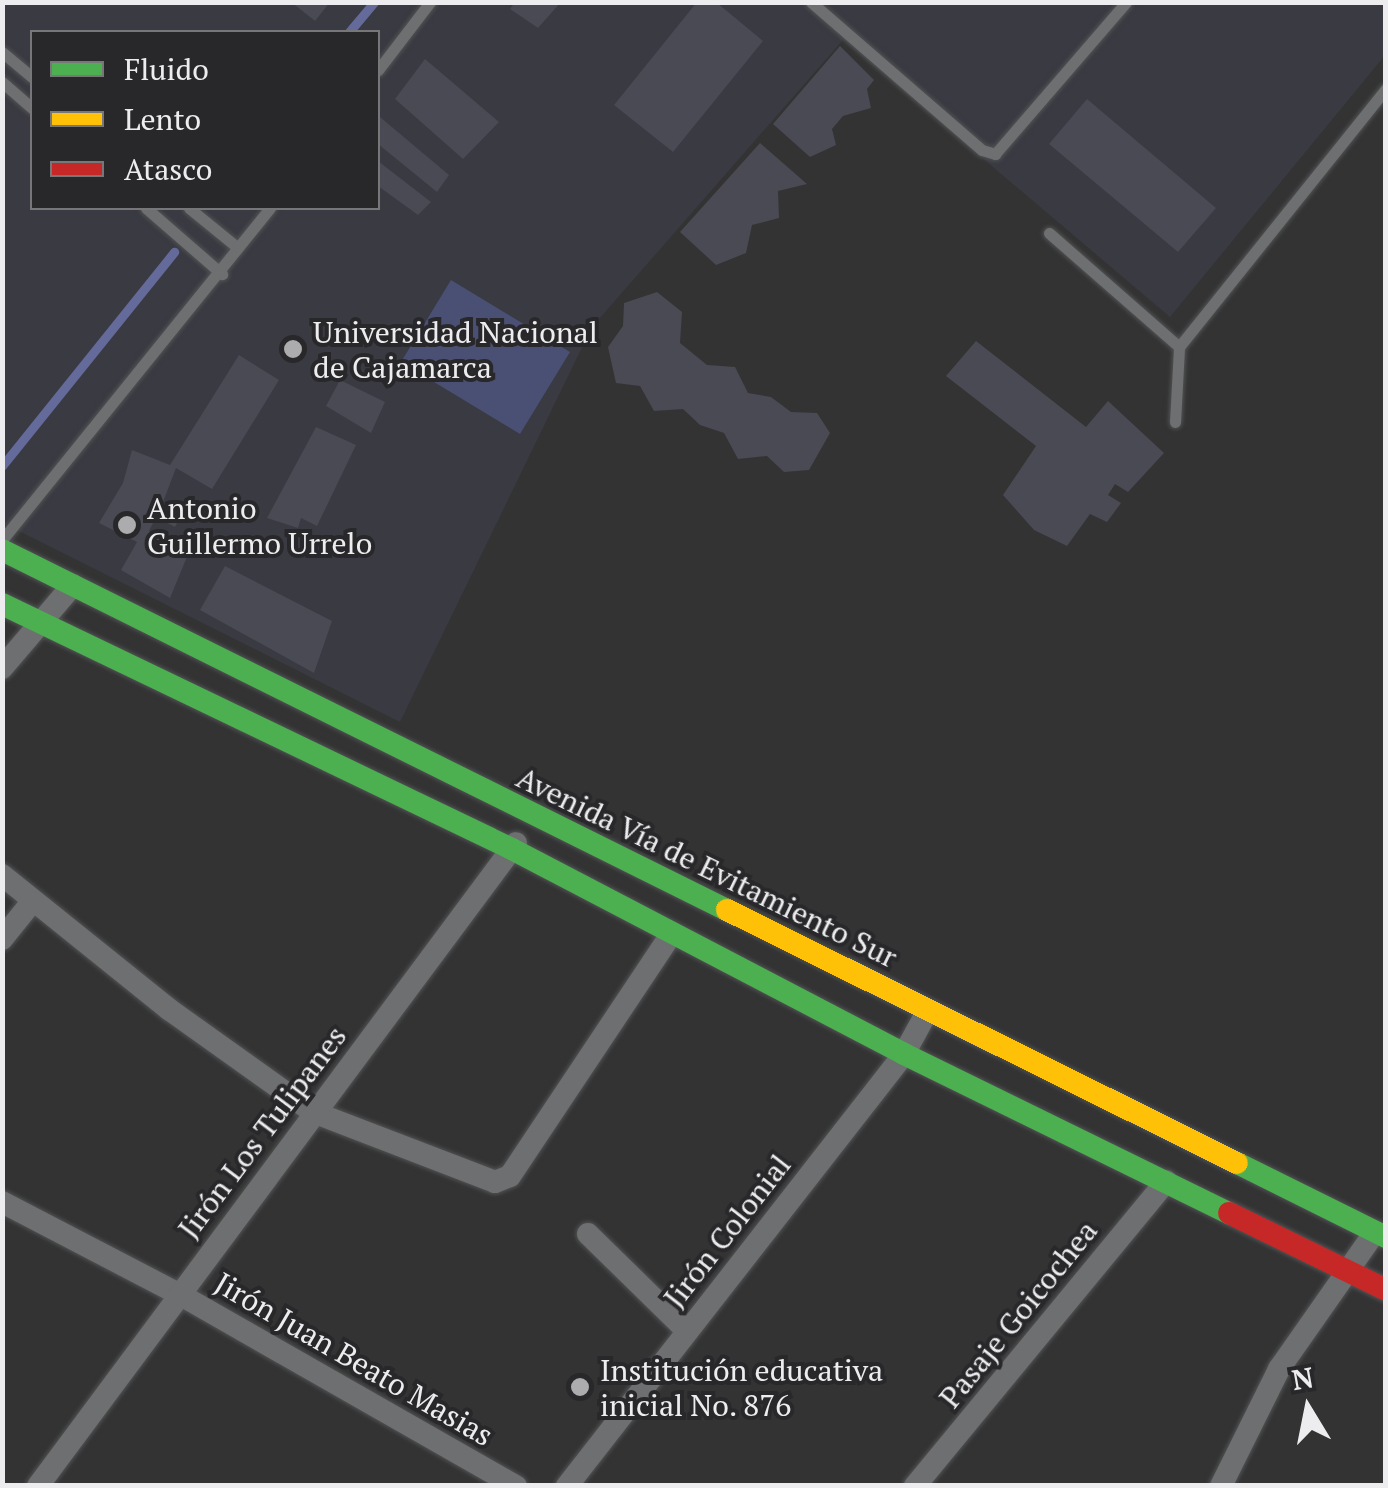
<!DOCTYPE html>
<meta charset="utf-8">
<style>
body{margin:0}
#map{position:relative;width:1388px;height:1488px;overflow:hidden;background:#333334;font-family:"PT Serif",serif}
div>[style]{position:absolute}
.built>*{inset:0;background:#393a42}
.green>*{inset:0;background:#4a4f74}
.stream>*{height:9px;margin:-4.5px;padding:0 4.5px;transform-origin:4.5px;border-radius:4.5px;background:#646a9a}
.building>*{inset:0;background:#494a53}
.roads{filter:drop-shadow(0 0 2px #515253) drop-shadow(0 0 2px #515253)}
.lane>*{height:11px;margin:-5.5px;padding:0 5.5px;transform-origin:5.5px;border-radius:5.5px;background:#6e6f70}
.street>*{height:22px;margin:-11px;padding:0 11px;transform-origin:11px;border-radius:11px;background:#6e6f70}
.fast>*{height:22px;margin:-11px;padding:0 11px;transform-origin:11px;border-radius:11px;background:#4caf50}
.slow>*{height:22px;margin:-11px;padding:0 11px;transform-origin:11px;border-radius:11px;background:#ffc107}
.jam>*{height:22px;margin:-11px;padding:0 11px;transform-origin:11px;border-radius:11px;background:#c62828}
.dots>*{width:28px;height:28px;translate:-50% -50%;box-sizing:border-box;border:5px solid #28282b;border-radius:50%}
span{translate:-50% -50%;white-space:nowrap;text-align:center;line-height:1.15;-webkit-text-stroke:8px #28282b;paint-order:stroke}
.poi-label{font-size:30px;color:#ededef}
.left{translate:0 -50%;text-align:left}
.street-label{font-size:30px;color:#ededef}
.frame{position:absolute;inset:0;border:5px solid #ededef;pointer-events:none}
.legend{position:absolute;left:30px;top:30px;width:350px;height:180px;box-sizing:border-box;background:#28282b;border:2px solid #777779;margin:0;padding:12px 18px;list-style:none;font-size:30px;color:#ededef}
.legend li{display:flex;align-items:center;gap:20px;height:50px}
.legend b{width:50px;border:2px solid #777779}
.north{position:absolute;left:1258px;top:1358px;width:100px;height:100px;-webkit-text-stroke:8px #28282b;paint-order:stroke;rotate:350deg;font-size:28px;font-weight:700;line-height:40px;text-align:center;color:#ededef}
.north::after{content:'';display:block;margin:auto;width:35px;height:45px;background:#ededef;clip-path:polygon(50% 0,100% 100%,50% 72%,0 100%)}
</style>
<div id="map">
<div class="built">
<i style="clip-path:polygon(evenodd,1385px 2px,1386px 54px,1170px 317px,843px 40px,592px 327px,400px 722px,3px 523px,2px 3px,1385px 2px,32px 32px,378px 32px,378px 208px,32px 208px,32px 32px)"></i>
</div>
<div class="green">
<i style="clip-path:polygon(451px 280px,570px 352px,520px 434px,401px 362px)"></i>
</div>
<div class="stream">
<i style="left:349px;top:32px;width:39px;rotate:-50deg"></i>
<i style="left:2px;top:466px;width:275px;rotate:-51.2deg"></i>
</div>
<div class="building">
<i style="clip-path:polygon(291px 2px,330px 2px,315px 21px)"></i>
<i style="clip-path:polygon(515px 2px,561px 2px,538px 28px,510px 9px)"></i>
<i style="clip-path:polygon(697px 2px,716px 2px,763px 41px,673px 152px,614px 105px)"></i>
<i style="clip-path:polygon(840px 46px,874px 80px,867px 89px,871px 108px,843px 116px,832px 129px,836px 145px,810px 157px,773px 124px)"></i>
<i style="clip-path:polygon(425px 59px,499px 122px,463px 159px,395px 99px)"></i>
<i style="clip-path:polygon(1087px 99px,1216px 208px,1178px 252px,1049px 144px)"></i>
<i style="clip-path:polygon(380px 117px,449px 175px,437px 192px,378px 144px)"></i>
<i style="clip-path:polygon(760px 143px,807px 184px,778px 191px,779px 218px,752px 225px,746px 253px,716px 265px,680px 232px)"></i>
<i style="clip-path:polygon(378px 161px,431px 202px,418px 215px,378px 186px)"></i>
<i style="clip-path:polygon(657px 292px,682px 312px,680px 343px,707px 365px,735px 367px,748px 393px,771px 397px,791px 412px,817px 413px,830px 433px,809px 470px,784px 472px,767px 456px,738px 459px,724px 433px,700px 425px,683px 409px,654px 411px,640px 386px,616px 383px,608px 347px,623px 326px,624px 303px)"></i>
<i style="clip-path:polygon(976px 341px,1086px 427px,1108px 401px,1164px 453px,1128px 492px,1115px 484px,1108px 495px,1121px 503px,1107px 522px,1090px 514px,1067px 546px,1034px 530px,1003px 495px,1036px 446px,946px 376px)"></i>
<i style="clip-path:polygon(239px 355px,279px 380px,212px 489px,176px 468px,163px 502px,183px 511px,175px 527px,156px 517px,149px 531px,189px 552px,170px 598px,121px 570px,137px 542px,99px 523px,123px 483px,132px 450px,170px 465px)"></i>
<i style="clip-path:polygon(340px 380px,385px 402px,371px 433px,326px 406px)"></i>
<i style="clip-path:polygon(316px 427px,356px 445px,317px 526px,301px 518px,298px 528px,267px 518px)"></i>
<i style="clip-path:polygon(225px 566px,332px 621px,314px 673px,200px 610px)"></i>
</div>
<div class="roads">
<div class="lane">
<i style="left:811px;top:2px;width:226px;rotate:40.9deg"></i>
<i style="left:982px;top:150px;width:14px;rotate:17deg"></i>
<i style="left:995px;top:154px;width:201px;rotate:-49.2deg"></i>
<i style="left:2px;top:52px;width:39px;rotate:40deg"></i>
<i style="left:378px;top:70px;width:86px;rotate:-52.6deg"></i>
<i style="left:2px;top:82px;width:40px;rotate:41deg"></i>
<i style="left:146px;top:208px;width:101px;rotate:41deg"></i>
<i style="left:189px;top:208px;width:63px;rotate:39.2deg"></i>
<i style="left:1049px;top:233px;width:173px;rotate:41.2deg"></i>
<i style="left:1175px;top:422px;width:75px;rotate:-86.9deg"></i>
<i style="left:1179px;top:347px;width:331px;rotate:-51.3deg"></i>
<i style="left:2px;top:540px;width:427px;rotate:-51.1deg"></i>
</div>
<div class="street">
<i style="left:2px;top:668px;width:109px;rotate:-49.5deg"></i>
<i style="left:2px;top:875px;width:216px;rotate:38.8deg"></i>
<i style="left:170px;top:1010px;width:176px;rotate:35.5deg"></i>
<i style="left:313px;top:1112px;width:195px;rotate:21deg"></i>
<i style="left:495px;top:1182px;width:16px;rotate:-22deg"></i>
<i style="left:510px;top:1176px;width:292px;rotate:-56.3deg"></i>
<i style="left:2px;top:939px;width:48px;rotate:-51deg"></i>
<i style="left:2px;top:1202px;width:199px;rotate:27.5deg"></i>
<i style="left:179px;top:1294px;width:388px;rotate:29.7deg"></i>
<i style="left:588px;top:1234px;width:139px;rotate:44.4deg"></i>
<i style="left:38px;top:1486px;width:801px;rotate:-53.37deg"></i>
<i style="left:567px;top:1486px;width:548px;rotate:-52.04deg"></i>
<i style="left:904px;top:1054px;width:50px;rotate:-61.4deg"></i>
<i style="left:915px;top:1486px;width:395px;rotate:-50.5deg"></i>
<i style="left:1221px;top:1486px;width:131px;rotate:-63.6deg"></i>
<i style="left:1279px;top:1369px;width:167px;rotate:-55deg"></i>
</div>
<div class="fast">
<i style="left:2px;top:550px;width:809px;rotate:26.41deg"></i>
<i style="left:2px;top:604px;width:566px;rotate:25.66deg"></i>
<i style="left:512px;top:849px;width:442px;rotate:27.6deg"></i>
<i style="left:904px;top:1054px;width:362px;rotate:26.1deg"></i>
<i style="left:1237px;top:1163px;width:166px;rotate:26.4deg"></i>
</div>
<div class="slow">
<i style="left:727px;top:910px;width:569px;rotate:26.39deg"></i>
</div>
<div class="jam">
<i style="left:1229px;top:1213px;width:175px;rotate:26.1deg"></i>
</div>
</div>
<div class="dots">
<i style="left:293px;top:349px;background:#acacae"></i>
<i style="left:127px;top:525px;background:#acacae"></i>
<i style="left:580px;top:1387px;background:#acacae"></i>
</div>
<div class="poi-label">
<span class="left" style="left:313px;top:349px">Universidad Nacional<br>de Cajamarca</span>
<span class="left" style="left:147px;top:525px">Antonio<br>Guillermo Urrelo</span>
<span class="left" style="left:600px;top:1387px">Institución educativa<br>inicial No. 876</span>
</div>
<div class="street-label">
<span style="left:707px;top:867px;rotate:26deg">Avenida Vía de Evitamiento Sur</span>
<span style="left:262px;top:1132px;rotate:-53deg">Jirón Los Tulipanes</span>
<span style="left:727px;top:1231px;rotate:-52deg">Jirón Colonial</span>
<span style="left:1018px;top:1314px;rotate:-51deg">Pasaje Goicochea</span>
<span style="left:354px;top:1359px;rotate:30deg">Jirón Juan Beato Masias</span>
</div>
<div class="frame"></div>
<ul class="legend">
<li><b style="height:12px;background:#4caf50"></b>Fluido</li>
<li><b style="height:12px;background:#ffc107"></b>Lento</li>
<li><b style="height:12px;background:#c62828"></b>Atasco</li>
</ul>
<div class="north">N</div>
</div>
